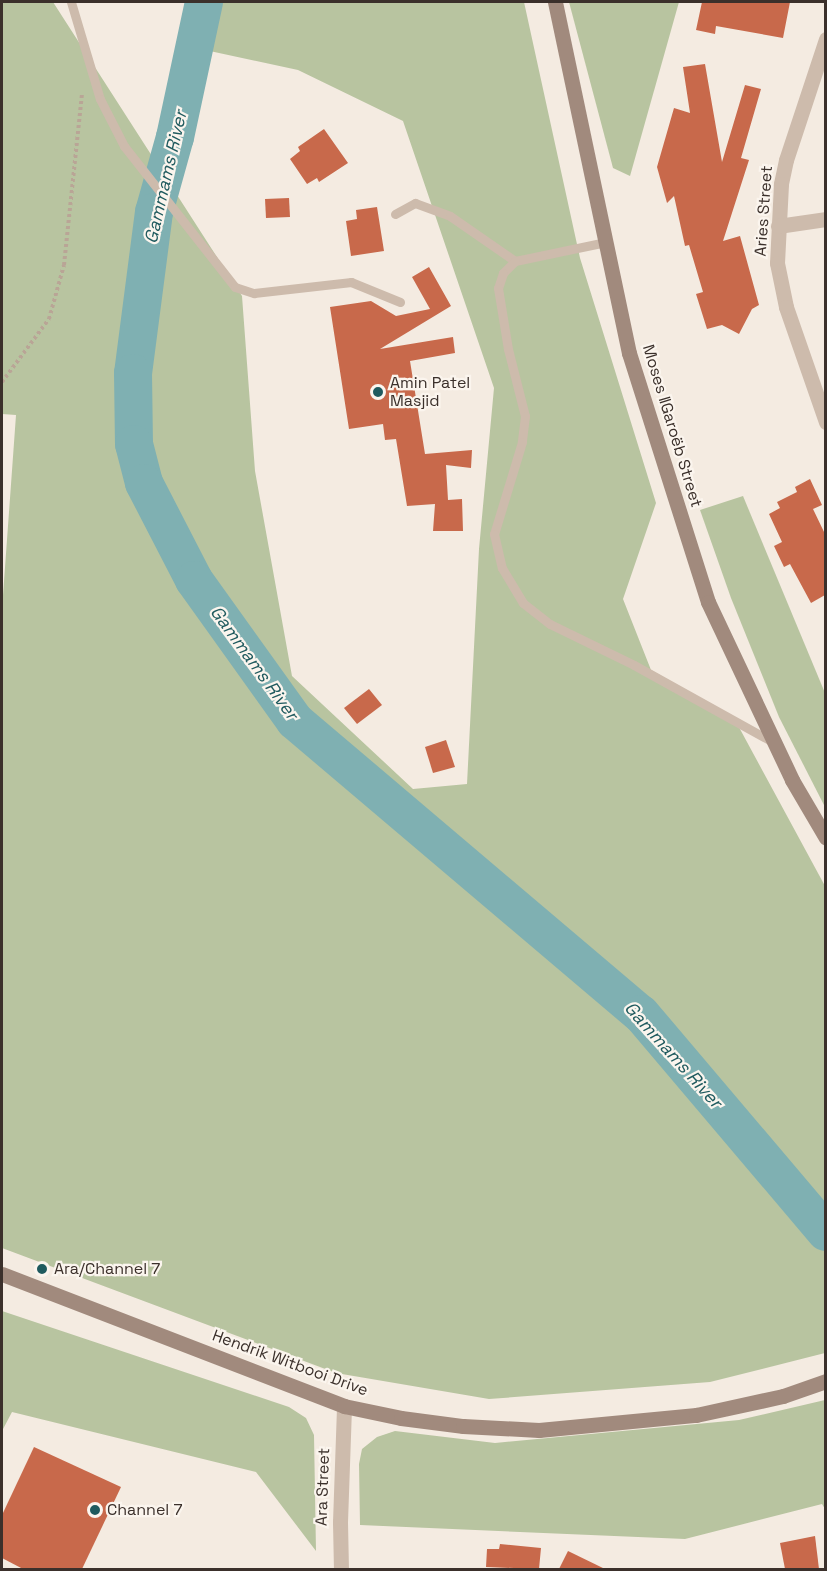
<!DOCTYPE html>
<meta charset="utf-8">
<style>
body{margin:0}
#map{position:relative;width:827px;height:1571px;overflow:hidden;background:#f4ebe1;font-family:"Space Grotesk",sans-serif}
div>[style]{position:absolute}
.green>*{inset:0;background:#b8c4a0}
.river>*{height:38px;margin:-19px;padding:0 19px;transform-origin:19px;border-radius:19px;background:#7fb0b2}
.building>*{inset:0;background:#c8694b}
.path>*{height:4px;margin-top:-2px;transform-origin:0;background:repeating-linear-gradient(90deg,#b9a596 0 3px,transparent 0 6px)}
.lane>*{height:9px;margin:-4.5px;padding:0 4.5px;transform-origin:4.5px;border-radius:4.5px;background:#cdbbac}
.street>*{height:15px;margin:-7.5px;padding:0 7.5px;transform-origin:7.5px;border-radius:7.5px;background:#cdbbac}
.secondary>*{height:15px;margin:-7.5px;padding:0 7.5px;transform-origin:7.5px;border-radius:7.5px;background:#a18a7d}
.dots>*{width:16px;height:16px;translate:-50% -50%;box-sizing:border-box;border:3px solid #fbf5ee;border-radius:50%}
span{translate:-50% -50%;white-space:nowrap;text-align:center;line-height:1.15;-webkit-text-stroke:4.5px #fbf5ee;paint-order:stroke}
.street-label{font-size:16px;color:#3b302b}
.poi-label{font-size:16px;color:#3b302b}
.left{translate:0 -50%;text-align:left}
.water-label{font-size:18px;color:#1f5a5e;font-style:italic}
.frame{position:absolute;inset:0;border:3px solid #3b302b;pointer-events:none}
</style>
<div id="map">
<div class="green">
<i style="clip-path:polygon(2px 2px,53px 2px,242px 296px,255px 471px,292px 676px,413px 789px,467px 784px,479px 549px,494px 388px,403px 121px,298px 70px,182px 45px,190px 2px,524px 2px,580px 258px,656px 503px,623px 599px,651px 670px,734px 718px,825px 886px,825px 1353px,710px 1382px,489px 1399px,336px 1373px,2px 1248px,2px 609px,16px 415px,2px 414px)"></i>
<i style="clip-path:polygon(569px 2px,679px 2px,630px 176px,613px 168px)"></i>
<i style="clip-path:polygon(743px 496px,825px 693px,825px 807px,779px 717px,731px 598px,700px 510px)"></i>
<i style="clip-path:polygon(2px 1311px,289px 1407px,306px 1418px,314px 1435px,316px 1551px,256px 1472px,12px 1412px,2px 1431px)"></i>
<i style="clip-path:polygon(825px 1400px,825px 1509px,822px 1504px,685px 1539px,360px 1525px,359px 1464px,362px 1449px,377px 1437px,395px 1431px,495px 1443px,739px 1420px)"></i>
</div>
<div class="river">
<i style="left:204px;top:2px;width:138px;rotate:102.1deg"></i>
<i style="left:175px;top:137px;width:78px;rotate:105.6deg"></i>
<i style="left:154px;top:212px;width:162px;rotate:97.4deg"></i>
<i style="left:133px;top:373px;width:71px;rotate:89.2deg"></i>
<i style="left:134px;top:444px;width:40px;rotate:75.6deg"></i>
<i style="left:144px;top:483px;width:109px;rotate:62.7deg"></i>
<i style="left:194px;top:580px;width:173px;rotate:54.4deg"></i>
<i style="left:295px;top:721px;width:453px;rotate:40.3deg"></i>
<i style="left:641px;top:1014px;width:286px;rotate:49.7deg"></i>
</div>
<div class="building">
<i style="clip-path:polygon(702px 2px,790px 2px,783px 38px,716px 26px,715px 34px,696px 30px)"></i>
<i style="clip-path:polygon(705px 64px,722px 162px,745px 85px,761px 89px,741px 158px,749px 160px,723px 241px,740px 236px,759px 305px,752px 309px,739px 334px,722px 325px,707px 329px,696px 294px,703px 292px,689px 245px,685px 246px,674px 196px,667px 203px,657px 167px,674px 108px,690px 113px,683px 67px)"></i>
<i style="clip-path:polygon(324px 129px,348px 163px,319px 182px,317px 178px,307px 184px,290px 159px,300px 151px,298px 147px)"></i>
<i style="clip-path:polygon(289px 198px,290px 217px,266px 218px,265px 199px)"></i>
<i style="clip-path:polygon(377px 207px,384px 251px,351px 256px,346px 221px,357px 219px,356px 210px)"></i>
<i style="clip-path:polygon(429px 267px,451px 306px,380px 349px,453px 337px,455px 353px,410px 361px,425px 454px,472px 450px,471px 468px,446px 465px,448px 500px,462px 499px,463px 531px,433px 531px,435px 504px,407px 506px,396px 439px,385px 440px,383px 424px,349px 429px,330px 307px,371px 301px,396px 316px,430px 309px,412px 277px)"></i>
<i style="clip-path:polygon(810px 479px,822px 505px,813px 509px,825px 534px,825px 595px,811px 603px,790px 564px,784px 567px,774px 546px,782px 542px,769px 514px,780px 508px,777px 502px,797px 492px,795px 487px)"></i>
<i style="clip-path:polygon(369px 689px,382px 705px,357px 724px,344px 708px)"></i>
<i style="clip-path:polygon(446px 740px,455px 767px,433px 773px,425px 747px)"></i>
<i style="clip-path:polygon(34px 1447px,121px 1487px,82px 1569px,23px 1569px,2px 1558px,2px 1515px)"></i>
<i style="clip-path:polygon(815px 1536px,819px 1569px,785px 1569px,780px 1543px)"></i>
<i style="clip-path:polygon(500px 1544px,541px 1548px,539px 1569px,486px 1567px,487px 1549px,499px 1549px)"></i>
<i style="clip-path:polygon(568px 1551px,605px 1569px,559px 1569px)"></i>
</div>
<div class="path">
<i style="left:2px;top:382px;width:79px;rotate:-53.3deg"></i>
<i style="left:49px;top:319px;width:56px;rotate:-74.5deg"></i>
<i style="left:64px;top:265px;width:172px;rotate:-84deg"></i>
</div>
<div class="lane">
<i style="left:71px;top:2px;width:101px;rotate:73.4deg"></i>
<i style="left:100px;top:99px;width:53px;rotate:62.9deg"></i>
<i style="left:124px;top:146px;width:179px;rotate:51.8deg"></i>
<i style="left:235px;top:287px;width:20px;rotate:18deg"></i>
<i style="left:254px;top:293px;width:98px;rotate:-6.5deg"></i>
<i style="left:351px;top:282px;width:53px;rotate:22.2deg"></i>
<i style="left:395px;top:214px;width:23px;rotate:-29deg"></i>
<i style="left:415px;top:203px;width:37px;rotate:20deg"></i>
<i style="left:450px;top:216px;width:79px;rotate:34.7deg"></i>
<i style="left:606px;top:242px;width:93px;rotate:168.2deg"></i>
<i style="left:515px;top:261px;width:17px;rotate:135deg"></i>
<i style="left:503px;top:273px;width:16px;rotate:108deg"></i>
<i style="left:498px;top:288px;width:62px;rotate:80.7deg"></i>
<i style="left:508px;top:349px;width:69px;rotate:75.8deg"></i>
<i style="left:525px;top:416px;width:26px;rotate:97deg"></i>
<i style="left:522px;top:442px;width:96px;rotate:106.9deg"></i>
<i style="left:494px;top:534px;width:35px;rotate:77deg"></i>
<i style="left:502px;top:568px;width:41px;rotate:59deg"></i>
<i style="left:523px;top:603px;width:34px;rotate:38deg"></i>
<i style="left:550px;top:624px;width:93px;rotate:26deg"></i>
<i style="left:634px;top:665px;width:159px;rotate:29deg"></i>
</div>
<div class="street">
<i style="left:826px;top:39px;width:127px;rotate:108.3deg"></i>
<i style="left:786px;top:160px;width:25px;rotate:102deg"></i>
<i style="left:781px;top:184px;width:79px;rotate:92.9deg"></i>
<i style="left:777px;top:263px;width:45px;rotate:78.4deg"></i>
<i style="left:786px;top:307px;width:122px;rotate:70.8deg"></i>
<i style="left:778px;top:226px;width:49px;rotate:-8.3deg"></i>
<i style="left:341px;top:1570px;width:48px;rotate:-91.2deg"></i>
<i style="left:340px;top:1522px;width:116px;rotate:-88deg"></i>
</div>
<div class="secondary">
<i style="left:555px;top:2px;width:359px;rotate:78.1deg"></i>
<i style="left:629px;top:353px;width:261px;rotate:72.4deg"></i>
<i style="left:708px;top:602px;width:197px;rotate:64.7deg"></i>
<i style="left:792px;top:780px;width:67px;rotate:59.6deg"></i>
<i style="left:2px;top:1274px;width:367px;rotate:21.1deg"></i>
<i style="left:344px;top:1406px;width:58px;rotate:11.9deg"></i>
<i style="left:401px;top:1418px;width:63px;rotate:7.4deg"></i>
<i style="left:463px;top:1426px;width:76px;rotate:3deg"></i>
<i style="left:539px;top:1430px;width:158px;rotate:-5.5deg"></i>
<i style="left:696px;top:1415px;width:89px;rotate:-12.3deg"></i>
<i style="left:783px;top:1396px;width:46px;rotate:-19.2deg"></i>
</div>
<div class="dots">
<i style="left:378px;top:392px;background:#1f5a5e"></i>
<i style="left:42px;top:1269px;background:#1f5a5e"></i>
<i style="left:95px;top:1510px;background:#1f5a5e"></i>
</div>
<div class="street-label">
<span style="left:764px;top:211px;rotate:-86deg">Aries Street</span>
<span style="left:672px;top:426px;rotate:73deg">Moses ǁGaroëb Street</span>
<span style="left:290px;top:1363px;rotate:20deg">Hendrik Witbooi Drive</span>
<span style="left:323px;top:1487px;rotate:-88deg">Ara Street</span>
</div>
<div class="poi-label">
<span class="left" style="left:390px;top:392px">Amin Patel<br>Masjid</span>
<span class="left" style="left:54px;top:1269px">Ara/Channel 7</span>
<span class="left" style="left:107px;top:1510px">Channel 7</span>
</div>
<div class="water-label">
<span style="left:166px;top:177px;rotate:-77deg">Gammams River</span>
<span style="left:254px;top:663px;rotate:54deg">Gammams River</span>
<span style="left:673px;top:1055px;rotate:48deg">Gammams River</span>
</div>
<div class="frame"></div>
</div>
